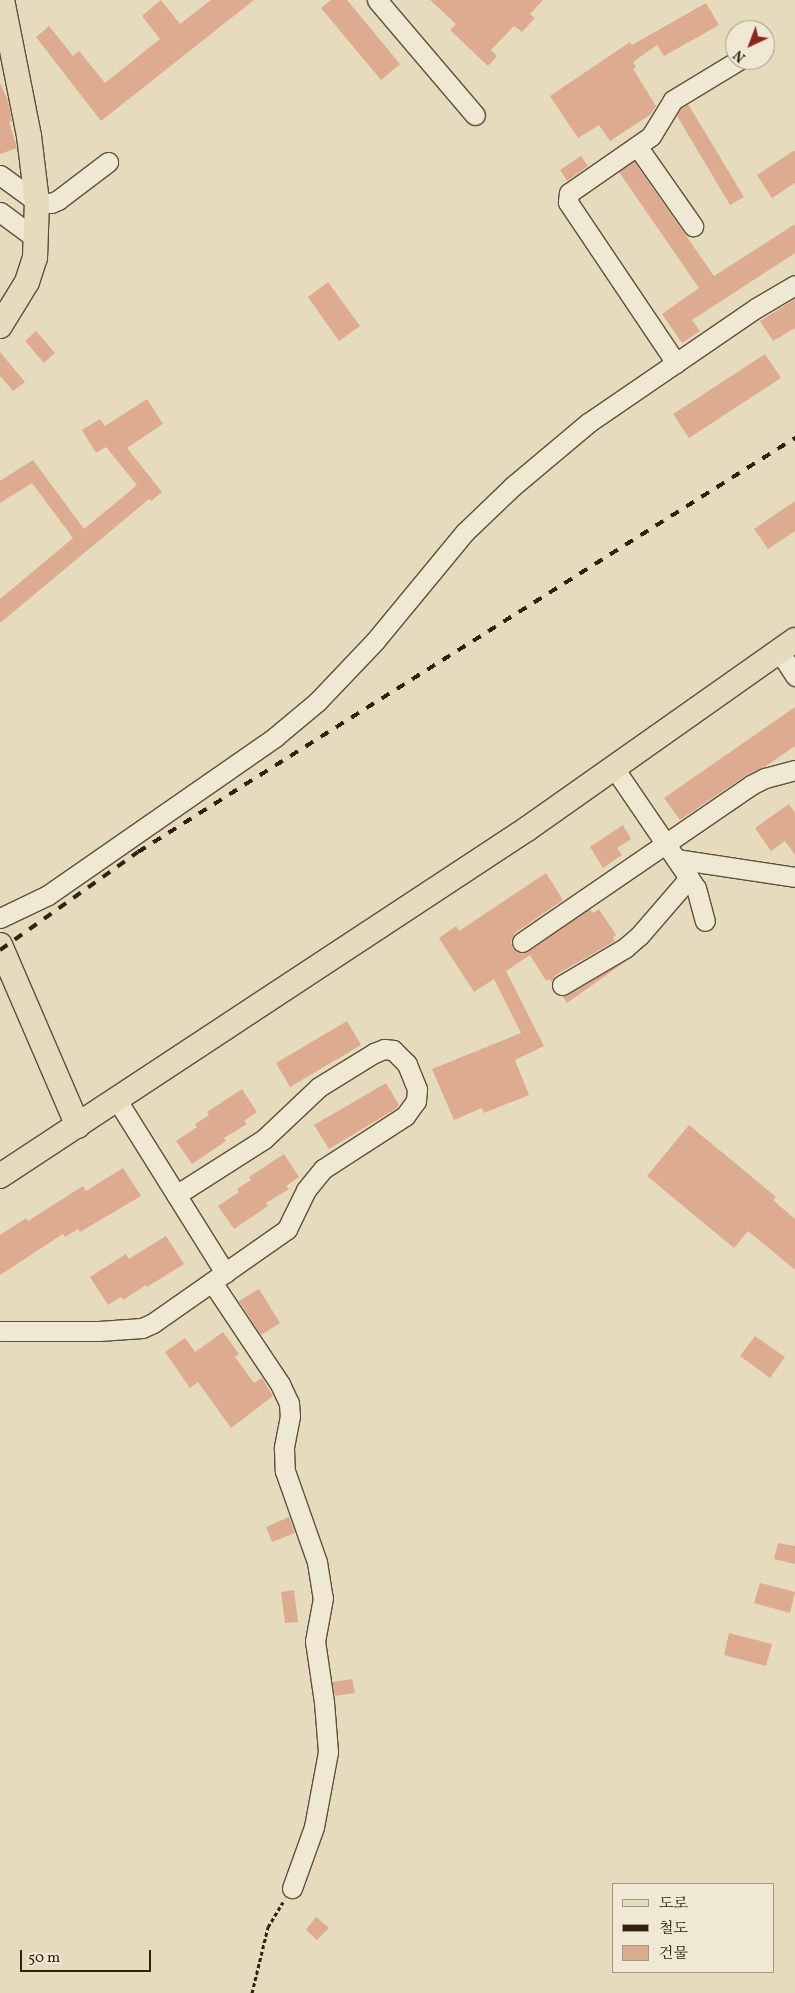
<!DOCTYPE html>
<html>
<head>
<meta charset="utf-8">
<style>
	body { margin:0 }
	#map { position:relative; width:795px; height:1993px; overflow:hidden; background:#e6dbbc; font-family:Vollkorn,"Noto Serif KR",serif }
	div>[style] { position:absolute }
	[style*='--x'] { left:calc(var(--x)*1px); top:calc(var(--y)*1px); width:calc(var(--w)*1px); rotate:calc(var(--a)*1deg) }
	.building>* { inset:0; background:#ddac90 }
	.path>* { height:3px; margin-top:-1.5px; transform-origin:0; background:repeating-linear-gradient(90deg,#32210f 0 4px,transparent 0 6.5px) }
	.roads { filter:drop-shadow(1px 0 #5f503a) drop-shadow(-1px 0 #5f503a) drop-shadow(0 1px #5f503a) drop-shadow(0 -1px #5f503a) }
	.minor>* { height:19px; margin:-9.5px; padding:0 9.5px; transform-origin:9.5px; border-radius:9.5px; background:#efe8d3 }
	.major>* { height:24px; margin:-12px; padding:0 12px; transform-origin:12px; border-radius:12px; background:#e6dbbc }
	.rail>* { height:4px; margin-top:-2px; transform-origin:0; background:repeating-linear-gradient(90deg,#32210f 0 9px,transparent 0 18px) }
	span { translate:-50% -50%; white-space:nowrap; text-align:center; line-height:1.15; -webkit-text-stroke:4px #efe8d3; paint-order:stroke }
	.legend { position:absolute; left:612px; top:1883px; width:162px; height:90px; box-sizing:border-box; background:#efe8d3; border:1px solid #a39885; margin:0; padding:6px 9px; list-style:none; font-size:15px; color:#32210f }
	.legend li { display:flex; align-items:center; gap:10px; height:25px }
	.legend b { width:25px; border:1px solid #a39885 }
	.north { position:absolute; left:725px; top:20px; width:50px; height:50px; box-sizing:border-box; background:#efe8d3; border:1px solid #a39885; border-radius:50%; rotate:223deg; font-size:14px; font-weight:700; line-height:20px; text-align:center; color:#32210f }
	.north::after { content:''; display:block; margin:auto; width:18px; height:22px; background:#8f2418; clip-path:polygon(50% 0,100% 100%,50% 72%,0 100%) }
	.scale { position:absolute; left:20px; top:1950px; width:131px; height:22px; box-sizing:border-box; border:2px solid #32210f; border-top:0; padding-left:6px; font-size:15px; line-height:18px; white-space:nowrap; color:#32210f; -webkit-text-stroke:4px #efe8d3; paint-order:stroke }
</style>
</head>
<body>
<div id="map">
	<div class="building">
		<i style="clip-path:polygon(161px 0,180px 24px,211px 0,254px 0,101px 121px,36px 37px,49px 26px,73px 56px,79px 51px,105px 83px,160px 39px,142px 16px)"></i>
		<i style="clip-path:polygon(331px 0,347px 0,400px 64px,381px 80px,321px 8px)"></i>
		<i style="clip-path:polygon(430px 0,543px 0,530px 14px,535px 18px,522px 32px,514px 26px,491px 50px,497px 56px,488px 66px,450px 30px,456px 24px)"></i>
		<i style="clip-path:polygon(706px 3px,719px 25px,664px 56px,657px 45px,633px 62px,636px 67px,633px 69px,656px 106px,650px 115px,610px 141px,599px 125px,578px 138px,550px 96px,630px 42px,632px 45px)"></i>
		<i style="clip-path:polygon(0 83px,8px 101px,12px 121px,9px 122px,17px 148px,0 154px)"></i>
		<i style="clip-path:polygon(688px 104px,744px 197px,730px 205px,677px 116px,681px 109px)"></i>
		<i style="clip-path:polygon(795px 150px,795px 183px,772px 198px,757px 175px)"></i>
		<i style="clip-path:polygon(581px 156px,588px 166px,567px 181px,560px 170px)"></i>
		<i style="clip-path:polygon(634px 161px,714px 276px,795px 224px,795px 253px,692px 320px,700px 331px,682px 343px,662px 314px,699px 288px,619px 172px)"></i>
		<i style="clip-path:polygon(328px 282px,360px 326px,339px 341px,308px 297px)"></i>
		<i style="clip-path:polygon(795px 299px,795px 328px,773px 341px,760px 321px)"></i>
		<i style="clip-path:polygon(36px 331px,55px 353px,44px 363px,25px 341px)"></i>
		<i style="clip-path:polygon(0 352px,25px 382px,13px 391px,0 376px)"></i>
		<i style="clip-path:polygon(765px 354px,781px 378px,689px 438px,673px 414px)"></i>
		<i style="clip-path:polygon(147px 399px,163px 424px,127px 448px,162px 492px,151px 501px,149px 499px,0 623px,0 599px,73px 538px,32px 483px,0 503px,0 481px,33px 460px,84px 529px,137px 485px,106px 447px,96px 453px,82px 430px,100px 419px,105px 426px)"></i>
		<i style="clip-path:polygon(795px 501px,795px 531px,768px 549px,754px 529px)"></i>
		<i style="clip-path:polygon(795px 707px,795px 746px,766px 766px,745px 776px,680px 820px,664px 798px)"></i>
		<i style="clip-path:polygon(789px 804px,795px 813px,795px 855px,785px 841px,771px 851px,755px 828px)"></i>
		<i style="clip-path:polygon(623px 825px,631px 839px,617px 848px,622px 855px,603px 868px,590px 847px)"></i>
		<i style="clip-path:polygon(546px 873px,563px 900px,515px 933px,511px 942px,513px 949px,518px 952px,528px 952px,590px 909px,593px 913px,599px 909px,616px 935px,613px 937px,615px 941px,556px 975px,551px 982px,549px 979px,546px 981px,530px 955px,506px 971px,544px 1046px,515px 1060px,529px 1095px,484px 1113px,482px 1108px,454px 1120px,432px 1069px,521px 1033px,494px 979px,474px 992px,439px 938px,456px 926px,459px 931px)"></i>
		<i style="clip-path:polygon(629px 959px,567px 1003px,562px 996px,568px 995px)"></i>
		<i style="clip-path:polygon(347px 1021px,361px 1045px,290px 1087px,276px 1063px)"></i>
		<i style="clip-path:polygon(386px 1083px,399px 1105px,397px 1108px,329px 1149px,314px 1125px)"></i>
		<i style="clip-path:polygon(242px 1089px,257px 1112px,244px 1121px,247px 1124px,224px 1138px,226px 1141px,192px 1164px,176px 1141px,197px 1127px,195px 1124px,209px 1115px,207px 1112px)"></i>
		<i style="clip-path:polygon(689px 1125px,776px 1197px,773px 1200px,795px 1219px,795px 1270px,748px 1231px,734px 1248px,647px 1176px)"></i>
		<i style="clip-path:polygon(284px 1154px,299px 1177px,286px 1186px,289px 1189px,266px 1203px,268px 1206px,234px 1229px,218px 1206px,239px 1192px,237px 1189px,251px 1180px,249px 1177px)"></i>
		<i style="clip-path:polygon(123px 1168px,141px 1196px,80px 1232px,78px 1229px,65px 1237px,63px 1234px,0 1275px,0 1235px,26px 1218px,28px 1221px,83px 1186px,86px 1191px)"></i>
		<i style="clip-path:polygon(166px 1236px,184px 1264px,147px 1287px,146px 1285px,123px 1300px,121px 1297px,108px 1305px,90px 1277px,126px 1254px,129px 1259px)"></i>
		<i style="clip-path:polygon(259px 1289px,280px 1323px,261px 1335px,239px 1301px)"></i>
		<i style="clip-path:polygon(223px 1332px,239px 1354px,235px 1357px,254px 1383px,262px 1378px,273px 1396px,231px 1428px,198px 1382px,190px 1388px,165px 1352px,185px 1338px,195px 1352px)"></i>
		<i style="clip-path:polygon(755px 1336px,785px 1357px,770px 1378px,740px 1356px)"></i>
		<i style="clip-path:polygon(289px 1517px,295px 1533px,272px 1542px,266px 1527px)"></i>
		<i style="clip-path:polygon(778px 1543px,795px 1546px,795px 1564px,774px 1559px)"></i>
		<i style="clip-path:polygon(760px 1583px,795px 1592px,790px 1613px,754px 1603px)"></i>
		<i style="clip-path:polygon(294px 1590px,298px 1622px,285px 1623px,281px 1592px)"></i>
		<i style="clip-path:polygon(729px 1633px,772px 1644px,766px 1666px,724px 1655px)"></i>
		<i style="clip-path:polygon(352px 1679px,355px 1693px,335px 1696px,332px 1682px)"></i>
		<i style="clip-path:polygon(316px 1917px,329px 1928px,317px 1940px,306px 1930px)"></i>
	</div>
	<div class="path">
		<i style="--x:252;--y:1993;--w:68;--a:-76.4"></i>
		<i style="--x:268;--y:1927;--w:29;--a:-59"></i>
	</div>
	<div class="roads">
		<div class="minor">
			<i style="--x:377;--y:0;--w:151;--a:49.6"></i>
			<i style="--x:637;--y:146;--w:98;--a:55"></i>
			<i style="--x:0;--y:175;--w:46;--a:36.1"></i>
			<i style="--x:37;--y:202;--w:14;--a:4"></i>
			<i style="--x:51;--y:203;--w:8;--a:-23"></i>
			<i style="--x:58;--y:200;--w:63;--a:-37.2"></i>
			<i style="--x:0;--y:212;--w:44;--a:36.6"></i>
			<i style="--x:676;--y:363;--w:194;--a:-123.9"></i>
			<i style="--x:568;--y:202;--w:9;--a:-84"></i>
			<i style="--x:569;--y:193;--w:100;--a:-34.8"></i>
			<i style="--x:651;--y:136;--w:42;--a:-58.6"></i>
			<i style="--x:673;--y:100;--w:77;--a:-31.2"></i>
			<i style="--x:779;--y:651;--w:30;--a:57"></i>
			<i style="--x:614;--y:768;--w:145;--a:55.7"></i>
			<i style="--x:696;--y:888;--w:34;--a:75"></i>
			<i style="--x:676;--y:859;--w:120;--a:8.6"></i>
			<i style="--x:0;--y:918;--w:53;--a:-25.6"></i>
			<i style="--x:48;--y:895;--w:277;--a:-34.8"></i>
			<i style="--x:275;--y:737;--w:55;--a:-39.8"></i>
			<i style="--x:317;--y:702;--w:84;--a:-46.4"></i>
			<i style="--x:375;--y:641;--w:141;--a:-50.5"></i>
			<i style="--x:465;--y:532;--w:66;--a:-43.8"></i>
			<i style="--x:513;--y:486;--w:98;--a:-40"></i>
			<i style="--x:588;--y:423;--w:204;--a:-34.4"></i>
			<i style="--x:756;--y:308;--w:45;--a:-30.5"></i>
			<i style="--x:522;--y:942;--w:278;--a:-34.4"></i>
			<i style="--x:751;--y:785;--w:16;--a:-27"></i>
			<i style="--x:765;--y:778;--w:31;--a:-15"></i>
			<i style="--x:562;--y:985;--w:73;--a:-30.4"></i>
			<i style="--x:625;--y:948;--w:18;--a:-41"></i>
			<i style="--x:639;--y:936;--w:77;--a:-49.2"></i>
			<i style="--x:117;--y:1100;--w:204;--a:58"></i>
			<i style="--x:212;--y:1282;--w:123;--a:56.3"></i>
			<i style="--x:280;--y:1384;--w:21;--a:65"></i>
			<i style="--x:289;--y:1403;--w:13;--a:86"></i>
			<i style="--x:290;--y:1416;--w:33;--a:101"></i>
			<i style="--x:284;--y:1448;--w:23;--a:88"></i>
			<i style="--x:285;--y:1471;--w:96;--a:70.6"></i>
			<i style="--x:317;--y:1562;--w:36;--a:81"></i>
			<i style="--x:323;--y:1598;--w:44;--a:100.5"></i>
			<i style="--x:315;--y:1641;--w:62;--a:81.6"></i>
			<i style="--x:324;--y:1702;--w:50;--a:85.4"></i>
			<i style="--x:328;--y:1752;--w:76;--a:100.6"></i>
			<i style="--x:314;--y:1827;--w:65;--a:109.8"></i>
			<i style="--x:0;--y:1331;--w:99;--a:0"></i>
			<i style="--x:99;--y:1331;--w:43;--a:-4"></i>
			<i style="--x:142;--y:1328;--w:12;--a:-24"></i>
			<i style="--x:153;--y:1323;--w:164;--a:-35"></i>
			<i style="--x:287;--y:1229;--w:43;--a:-64"></i>
			<i style="--x:306;--y:1190;--w:27;--a:-51"></i>
			<i style="--x:323;--y:1169;--w:98;--a:-32.9"></i>
			<i style="--x:405;--y:1116;--w:19;--a:-54"></i>
			<i style="--x:416;--y:1101;--w:12;--a:-85"></i>
			<i style="--x:417;--y:1089;--w:27;--a:-112"></i>
			<i style="--x:407;--y:1064;--w:20;--a:-135"></i>
			<i style="--x:393;--y:1050;--w:9;--a:-174"></i>
			<i style="--x:384;--y:1049;--w:11;--a:158"></i>
			<i style="--x:374;--y:1053;--w:65;--a:148.3"></i>
			<i style="--x:319;--y:1087;--w:76;--a:136.6"></i>
			<i style="--x:264;--y:1139;--w:104;--a:147.5"></i>
		</div>
		<div class="major">
			<i style="--x:0;--y:326;--w:52;--a:-58.5"></i>
			<i style="--x:27;--y:282;--w:25;--a:-72"></i>
			<i style="--x:35;--y:258;--w:56;--a:-88"></i>
			<i style="--x:37;--y:202;--w:66;--a:-96.9"></i>
			<i style="--x:29;--y:136;--w:139;--a:-101.2"></i>
			<i style="--x:0;--y:945;--w:197;--a:66.7"></i>
			<i style="--x:0;--y:1176;--w:631;--a:-33.36"></i>
			<i style="--x:527;--y:829;--w:328;--a:-35.2"></i>
		</div>
	</div>
	<div class="rail">
		<i style="--x:0;--y:950;--w:169;--a:-35.4"></i>
		<i style="--x:138;--y:852;--w:777;--a:-32.22"></i>
	</div>
	<ul class="legend">
	<li><b style="height:6px;background:#e6dbbc"></b>도로</li>
	<li><b style="height:6px;background:#32210f"></b>철도</li>
	<li><b style="height:14px;background:#ddac90"></b>건물</li>
	</ul>
	<div class="north">N</div>
	<div class="scale">50 m</div>
</div>
</body>
</html>
